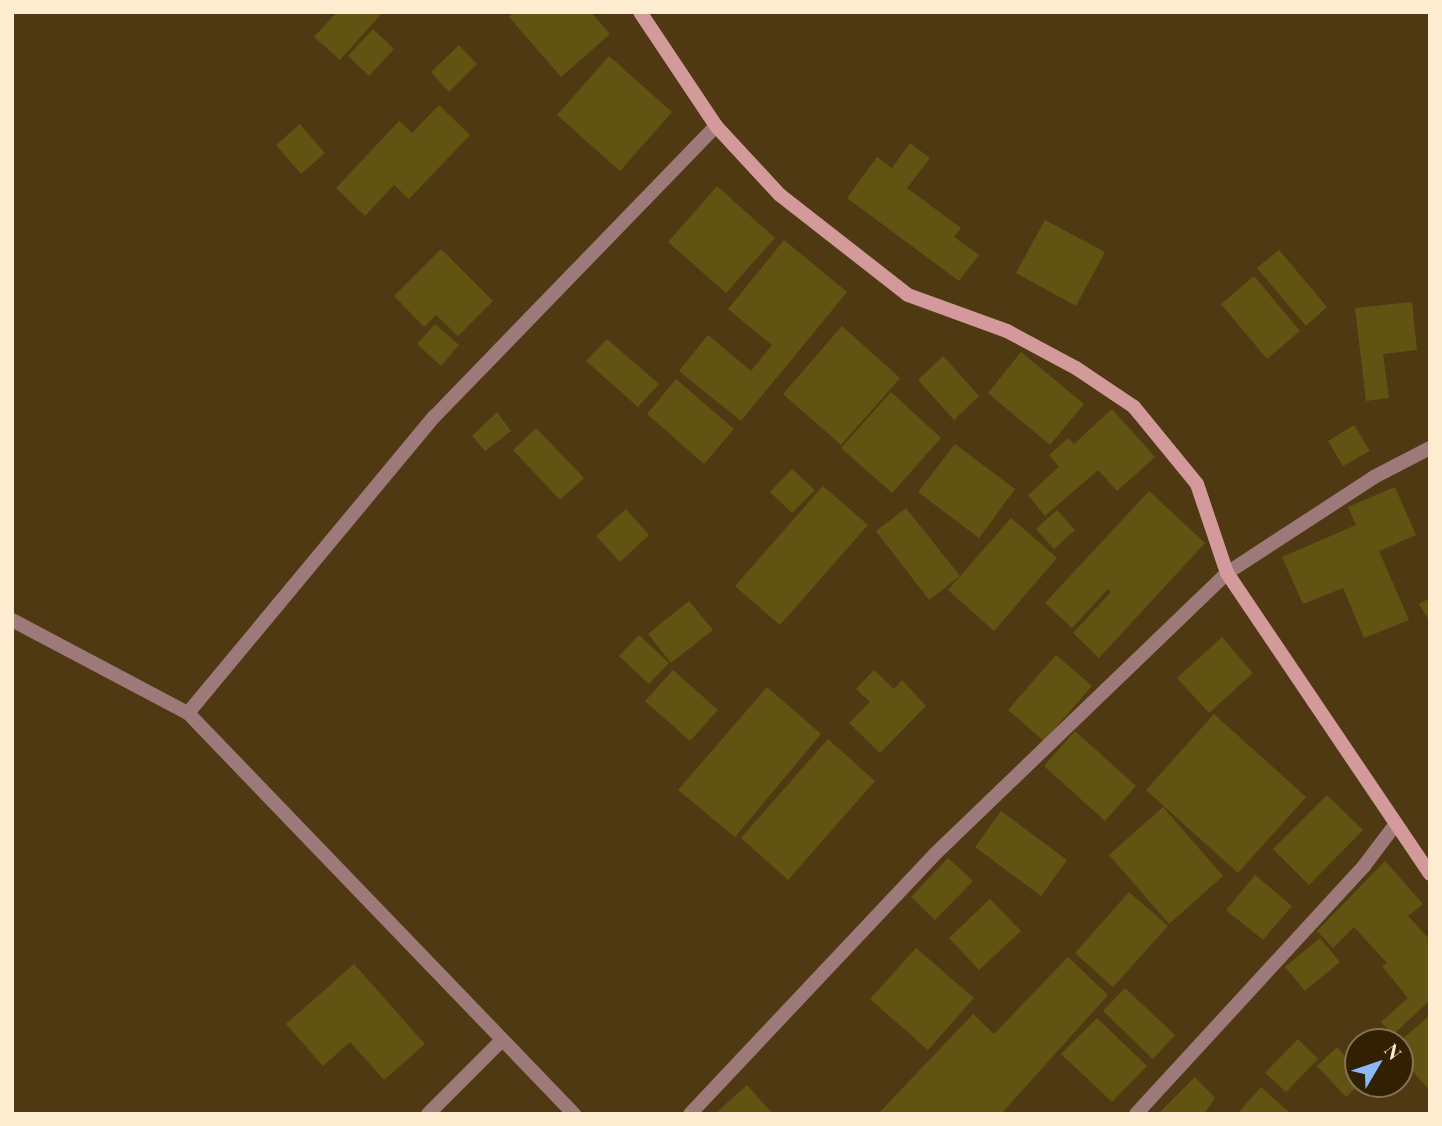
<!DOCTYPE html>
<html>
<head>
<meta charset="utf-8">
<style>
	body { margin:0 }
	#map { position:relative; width:1442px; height:1126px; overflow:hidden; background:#4f3912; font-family:"Playfair Display",serif }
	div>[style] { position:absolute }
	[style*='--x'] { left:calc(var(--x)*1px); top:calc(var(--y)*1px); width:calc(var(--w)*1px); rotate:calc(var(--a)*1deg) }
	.building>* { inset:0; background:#615413 }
	.street>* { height:14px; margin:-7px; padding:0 7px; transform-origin:7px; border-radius:7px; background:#9e797a }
	.secondary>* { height:14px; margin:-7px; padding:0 7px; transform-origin:7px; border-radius:7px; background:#d49a9b }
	span { translate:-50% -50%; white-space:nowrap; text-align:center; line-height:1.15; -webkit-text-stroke:6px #322002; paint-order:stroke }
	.frame { position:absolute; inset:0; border:14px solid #feecd0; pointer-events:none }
	.north { position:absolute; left:1344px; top:1028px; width:70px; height:70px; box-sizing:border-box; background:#322002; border:2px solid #847254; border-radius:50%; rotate:51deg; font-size:19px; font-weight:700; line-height:28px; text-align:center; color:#feecd0 }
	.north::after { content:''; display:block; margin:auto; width:24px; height:32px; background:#8bb9fc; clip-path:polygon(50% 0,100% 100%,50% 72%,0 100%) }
</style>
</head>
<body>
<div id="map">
	<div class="building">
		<i style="clip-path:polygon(337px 12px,383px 12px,340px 60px,314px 37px)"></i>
		<i style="clip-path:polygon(514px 12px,591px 12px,610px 34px,561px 77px,509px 17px)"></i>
		<i style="clip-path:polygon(373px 29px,394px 49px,369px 76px,348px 56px)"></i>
		<i style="clip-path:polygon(459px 45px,477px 64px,449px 92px,431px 72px)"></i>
		<i style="clip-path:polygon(609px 56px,672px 112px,620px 171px,557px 115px)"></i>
		<i style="clip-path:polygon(439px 105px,470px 135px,409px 199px,394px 185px,365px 216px,336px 188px,399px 121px,412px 133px)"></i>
		<i style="clip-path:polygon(300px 124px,325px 153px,301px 174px,276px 145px)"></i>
		<i style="clip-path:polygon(910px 143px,930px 158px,907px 188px,961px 228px,954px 237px,979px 255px,959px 281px,847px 198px,877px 157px,892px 168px)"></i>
		<i style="clip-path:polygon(717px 186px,775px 238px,726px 293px,668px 242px)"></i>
		<i style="clip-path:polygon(1045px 220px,1105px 252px,1076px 306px,1016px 273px)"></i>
		<i style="clip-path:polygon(784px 240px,847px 292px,741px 421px,679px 371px,708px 335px,751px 371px,772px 345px,728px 309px)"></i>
		<i style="clip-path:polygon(441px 249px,493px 301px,458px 336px,436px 315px,424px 327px,394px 296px)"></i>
		<i style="clip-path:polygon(1279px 250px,1327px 307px,1306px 326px,1257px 268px)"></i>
		<i style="clip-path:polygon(1254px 276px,1300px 331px,1267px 359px,1221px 304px)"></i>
		<i style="clip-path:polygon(1412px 302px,1417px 350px,1383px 354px,1389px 398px,1366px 401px,1355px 308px)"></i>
		<i style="clip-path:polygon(435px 324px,459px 345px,441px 366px,417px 344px)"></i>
		<i style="clip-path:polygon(842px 326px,900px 378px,841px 445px,783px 394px)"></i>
		<i style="clip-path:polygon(607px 339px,659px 384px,638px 407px,586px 361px)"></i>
		<i style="clip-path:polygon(1021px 352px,1084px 404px,1050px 445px,988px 393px)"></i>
		<i style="clip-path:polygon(943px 356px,979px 396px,954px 420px,918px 380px)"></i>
		<i style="clip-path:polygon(676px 379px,734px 429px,704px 464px,647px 414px)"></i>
		<i style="clip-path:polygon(891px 392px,941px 438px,892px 493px,841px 448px)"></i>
		<i style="clip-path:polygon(1112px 409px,1155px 457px,1117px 491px,1098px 470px,1045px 516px,1028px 495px,1059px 467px,1049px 455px,1068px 438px,1074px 444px)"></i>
		<i style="clip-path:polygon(497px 412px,511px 431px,485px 451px,472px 436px)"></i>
		<i style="clip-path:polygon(1354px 425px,1370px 451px,1343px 466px,1328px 441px)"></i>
		<i style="clip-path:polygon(536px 428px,584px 478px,560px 500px,513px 450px)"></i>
		<i style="clip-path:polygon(955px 444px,1015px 489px,979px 538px,918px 492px)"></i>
		<i style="clip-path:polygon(792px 469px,815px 490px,792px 513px,770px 492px)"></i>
		<i style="clip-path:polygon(823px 486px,868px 525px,780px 625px,735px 586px)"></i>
		<i style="clip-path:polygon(1395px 487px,1416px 535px,1379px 551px,1409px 620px,1364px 638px,1343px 588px,1303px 604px,1282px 557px,1356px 525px,1348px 507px)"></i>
		<i style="clip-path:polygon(1149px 491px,1205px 543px,1099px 658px,1073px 633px,1111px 592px,1108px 589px,1072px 628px,1045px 603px)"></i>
		<i style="clip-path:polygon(906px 508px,960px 576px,929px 600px,876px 531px)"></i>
		<i style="clip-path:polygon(626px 509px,649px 535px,620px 562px,596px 536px)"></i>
		<i style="clip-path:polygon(1057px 510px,1075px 530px,1054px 549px,1036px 529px)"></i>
		<i style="clip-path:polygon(1011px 518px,1057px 558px,994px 631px,948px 590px)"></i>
		<i style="clip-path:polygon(1430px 598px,1430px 622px,1419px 604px)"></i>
		<i style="clip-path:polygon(689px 601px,713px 630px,671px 663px,648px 634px)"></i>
		<i style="clip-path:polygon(639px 635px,669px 663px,649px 684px,619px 656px)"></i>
		<i style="clip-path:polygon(1222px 637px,1253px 673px,1209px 713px,1177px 678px)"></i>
		<i style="clip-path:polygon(1056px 655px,1092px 686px,1044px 741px,1008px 710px)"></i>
		<i style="clip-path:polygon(673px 670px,718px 710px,690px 741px,645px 701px)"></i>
		<i style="clip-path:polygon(874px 670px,894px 689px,902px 680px,926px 706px,880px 753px,849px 723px,870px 702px,856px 689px)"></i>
		<i style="clip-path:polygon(767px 687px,821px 734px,735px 837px,678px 790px)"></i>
		<i style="clip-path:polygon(1214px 714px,1306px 797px,1238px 873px,1146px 790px)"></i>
		<i style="clip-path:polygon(1075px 731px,1136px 786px,1105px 821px,1044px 766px)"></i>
		<i style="clip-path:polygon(828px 739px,875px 781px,788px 880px,741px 838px)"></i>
		<i style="clip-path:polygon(1327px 795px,1363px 830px,1309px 885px,1273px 849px)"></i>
		<i style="clip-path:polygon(1163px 807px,1223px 876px,1169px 924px,1109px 855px)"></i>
		<i style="clip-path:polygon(1001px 811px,1067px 860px,1041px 896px,975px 847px)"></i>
		<i style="clip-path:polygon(948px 858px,973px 881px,935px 920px,911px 897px)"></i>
		<i style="clip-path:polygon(1385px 861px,1423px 904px,1408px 916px,1430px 940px,1430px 1000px,1393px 1035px,1381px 1022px,1408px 998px,1382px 966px,1387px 963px,1354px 927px,1333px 948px,1317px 931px)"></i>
		<i style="clip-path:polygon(1255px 875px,1292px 906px,1263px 940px,1226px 910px)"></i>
		<i style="clip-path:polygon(1129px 892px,1168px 926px,1113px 987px,1075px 953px)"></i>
		<i style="clip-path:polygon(990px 899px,1021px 931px,979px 970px,949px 938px)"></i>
		<i style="clip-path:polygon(1320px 938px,1340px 962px,1305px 991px,1285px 967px)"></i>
		<i style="clip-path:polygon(916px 948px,974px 998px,928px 1050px,870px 999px)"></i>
		<i style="clip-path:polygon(1068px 957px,1108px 995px,1001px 1114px,878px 1114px,973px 1014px,994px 1034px)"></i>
		<i style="clip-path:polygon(354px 964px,425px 1044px,384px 1080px,350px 1042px,323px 1066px,286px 1024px)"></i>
		<i style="clip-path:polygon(1125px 988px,1175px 1035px,1153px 1059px,1103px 1011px)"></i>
		<i style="clip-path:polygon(1430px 1015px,1430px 1091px,1400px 1057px,1400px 1041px)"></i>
		<i style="clip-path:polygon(1097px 1018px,1147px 1066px,1112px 1102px,1061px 1054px)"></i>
		<i style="clip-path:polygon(1298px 1039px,1318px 1059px,1286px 1092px,1265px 1073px)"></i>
		<i style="clip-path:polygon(1337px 1047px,1358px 1070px,1360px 1084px,1346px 1097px,1317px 1066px)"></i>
		<i style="clip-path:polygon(1195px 1077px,1215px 1098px,1204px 1114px,1158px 1114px)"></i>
		<i style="clip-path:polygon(747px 1085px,773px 1114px,715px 1114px)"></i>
		<i style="clip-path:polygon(1261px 1087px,1291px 1114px,1237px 1114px)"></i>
	</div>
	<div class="street">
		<i style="--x:12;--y:620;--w:199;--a:27.9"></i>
		<i style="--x:188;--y:713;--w:557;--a:46.09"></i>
		<i style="--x:188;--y:713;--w:385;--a:-50.3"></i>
		<i style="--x:434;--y:417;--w:405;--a:-45.9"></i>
		<i style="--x:428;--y:1114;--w:105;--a:-45"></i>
		<i style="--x:690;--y:1114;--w:357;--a:-46.7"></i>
		<i style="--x:935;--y:854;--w:405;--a:-43.9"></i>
		<i style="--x:1227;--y:573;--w:176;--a:-33.1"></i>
		<i style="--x:1374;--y:477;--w:63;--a:-27.4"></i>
		<i style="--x:1136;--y:1114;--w:337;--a:-47.4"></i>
		<i style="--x:1364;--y:866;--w:51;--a:-52.9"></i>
	</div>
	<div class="secondary">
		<i style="--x:640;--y:12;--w:137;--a:56.3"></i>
		<i style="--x:716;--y:126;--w:94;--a:47.2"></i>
		<i style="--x:780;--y:195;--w:162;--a:38"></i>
		<i style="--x:908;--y:295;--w:105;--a:20"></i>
		<i style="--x:1007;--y:331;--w:78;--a:28.2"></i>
		<i style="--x:1076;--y:368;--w:70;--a:33.9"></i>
		<i style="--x:1134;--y:407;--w:99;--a:50.7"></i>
		<i style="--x:1197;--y:484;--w:94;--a:71.4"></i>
		<i style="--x:1227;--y:573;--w:363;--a:56"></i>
	</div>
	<div class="frame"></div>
	<div class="north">N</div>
</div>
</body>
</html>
